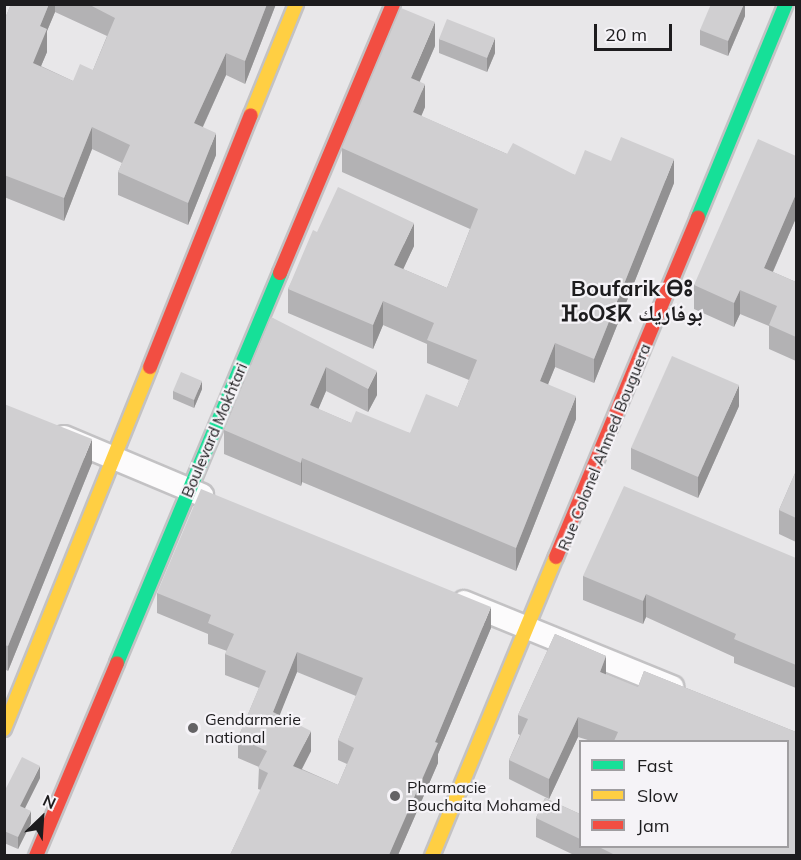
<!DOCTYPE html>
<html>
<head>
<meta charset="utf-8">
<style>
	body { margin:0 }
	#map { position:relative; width:801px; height:860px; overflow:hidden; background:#e8e7e9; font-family:Mulish,"Noto Naskh Arabic","Noto Sans Tifinagh",sans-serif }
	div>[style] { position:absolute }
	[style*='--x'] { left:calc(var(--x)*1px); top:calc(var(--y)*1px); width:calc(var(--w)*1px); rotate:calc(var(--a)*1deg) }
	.roads { filter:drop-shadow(2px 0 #c3c2c4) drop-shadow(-2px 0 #c3c2c4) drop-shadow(0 2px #c3c2c4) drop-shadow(0 -2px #c3c2c4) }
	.street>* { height:22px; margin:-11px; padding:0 11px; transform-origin:11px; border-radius:11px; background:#fcfbfc }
	.fast>* { height:14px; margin:-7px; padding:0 7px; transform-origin:7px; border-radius:7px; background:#16e098 }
	.slow>* { height:14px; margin:-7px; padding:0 7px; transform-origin:7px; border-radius:7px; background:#ffcf43 }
	.jam>* { height:14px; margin:-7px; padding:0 7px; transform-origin:7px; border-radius:7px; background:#f24e42 }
	.wall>* { inset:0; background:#b3b2b4 }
	.shaded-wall>* { inset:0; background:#929192 }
	.building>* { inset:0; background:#d0cfd1 }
	.dots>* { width:16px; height:16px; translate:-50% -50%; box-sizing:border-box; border:3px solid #f5f3f7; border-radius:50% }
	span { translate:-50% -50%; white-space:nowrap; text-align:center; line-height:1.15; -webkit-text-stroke:4.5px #f5f3f7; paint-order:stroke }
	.street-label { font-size:16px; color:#1d1c1e }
	.poi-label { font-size:16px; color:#1d1c1e }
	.left { translate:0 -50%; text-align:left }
	.district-label { font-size:22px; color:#1d1c1e; font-weight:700 }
	.frame { position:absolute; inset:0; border:6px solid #1d1c1e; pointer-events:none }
	.legend { position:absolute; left:579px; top:740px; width:210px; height:108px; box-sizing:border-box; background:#f5f3f7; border:2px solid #9f9da0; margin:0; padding:8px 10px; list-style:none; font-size:18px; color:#1d1c1e }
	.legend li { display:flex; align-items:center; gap:12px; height:30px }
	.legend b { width:30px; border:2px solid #9f9da0 }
	.north { position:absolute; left:12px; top:788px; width:60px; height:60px; -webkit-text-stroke:4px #f5f3f7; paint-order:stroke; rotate:25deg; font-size:16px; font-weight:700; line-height:24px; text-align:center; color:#1d1c1e }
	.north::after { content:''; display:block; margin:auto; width:21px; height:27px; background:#1d1c1e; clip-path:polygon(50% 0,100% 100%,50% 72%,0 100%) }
	.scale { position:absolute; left:594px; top:24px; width:78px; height:27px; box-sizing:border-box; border:3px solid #1d1c1e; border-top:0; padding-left:8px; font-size:18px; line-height:21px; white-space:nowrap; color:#1d1c1e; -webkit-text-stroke:4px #f5f3f7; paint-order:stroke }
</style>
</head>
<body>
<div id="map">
	<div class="roads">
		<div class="street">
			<i style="--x:64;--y:437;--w:150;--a:22.8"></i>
			<i style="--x:464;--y:602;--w:225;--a:22.2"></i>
		</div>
		<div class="fast">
			<i style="--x:698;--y:217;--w:230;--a:-67.6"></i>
			<i style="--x:117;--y:663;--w:423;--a:-67.3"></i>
		</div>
		<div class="slow">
			<i style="--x:251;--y:115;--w:120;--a:-67.9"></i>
			<i style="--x:4;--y:729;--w:390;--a:-68"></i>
			<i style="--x:432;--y:856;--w:324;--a:-67.5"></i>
		</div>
		<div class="jam">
			<i style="--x:280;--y:273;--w:292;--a:-67.2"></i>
			<i style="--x:150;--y:367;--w:271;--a:-68.2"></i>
			<i style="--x:556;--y:557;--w:368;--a:-67.3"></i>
			<i style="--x:36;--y:856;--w:209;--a:-67.2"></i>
		</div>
	</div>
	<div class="wall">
		<i style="clip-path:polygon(evenodd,11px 4px,276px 4px,245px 84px,226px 75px,203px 127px,216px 155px,188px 225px,118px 195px,118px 172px,122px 163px,92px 149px,64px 221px,4px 197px,4px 21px,11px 4px,55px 12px,107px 36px,93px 70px,73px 81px,41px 66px,47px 52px,47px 31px,55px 12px)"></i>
		<i style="clip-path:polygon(745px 4px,745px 16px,728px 56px,700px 45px,700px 30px)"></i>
		<i style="clip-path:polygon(439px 39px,495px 53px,487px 72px,439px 53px)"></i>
		<i style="clip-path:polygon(435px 46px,420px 81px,425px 107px,421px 116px,507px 154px,575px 175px,611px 161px,674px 183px,594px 383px,555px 367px,548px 384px,576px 419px,516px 571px,302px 482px,301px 486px,224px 454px,224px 430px,271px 317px,377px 395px,368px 412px,326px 391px,318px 409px,351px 423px,410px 433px,458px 407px,469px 380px,427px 363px,427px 344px,383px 325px,373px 349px,288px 313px,288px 289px,317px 232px,414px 246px,403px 269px,447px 288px,470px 229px,342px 172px,342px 148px)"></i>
		<i style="clip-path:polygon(796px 156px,796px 218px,773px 272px,796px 282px,796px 361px,769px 349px,769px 326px,740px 314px,734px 327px,694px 309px,694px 285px)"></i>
		<i style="clip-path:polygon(202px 389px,194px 408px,173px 399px,173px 391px)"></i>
		<i style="clip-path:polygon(4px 404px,92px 463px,8px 671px,4px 669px)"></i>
		<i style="clip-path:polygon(739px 406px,698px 498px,631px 469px,631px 448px)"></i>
		<i style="clip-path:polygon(796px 471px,796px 542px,779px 534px,779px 510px)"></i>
		<i style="clip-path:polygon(796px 558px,796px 688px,734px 663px,734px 657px,646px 617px,643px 624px,583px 600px,583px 576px)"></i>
		<i style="clip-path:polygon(evenodd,157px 593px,491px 628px,438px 754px,438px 763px,398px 855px,230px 855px,261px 790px,258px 789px,259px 767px,238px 758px,238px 738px,259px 688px,225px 675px,225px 654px,227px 651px,208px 644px,208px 634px,157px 613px,157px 593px,297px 672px,356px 696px,338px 740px,338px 760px,347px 764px,338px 785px,302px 769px,311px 751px,279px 715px,297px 672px)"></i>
		<i style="clip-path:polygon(555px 634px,606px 656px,606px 675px,638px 687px,644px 671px,796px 732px,796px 855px,574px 855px,536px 837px,536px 818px,545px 798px,580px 814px,580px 846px,788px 846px,788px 741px,591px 741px,578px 737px,549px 799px,509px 779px,509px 760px,520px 735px,518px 734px,518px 715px)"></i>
		<i style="clip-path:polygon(40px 778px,25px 808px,31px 823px,18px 849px,4px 843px,4px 792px)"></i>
	</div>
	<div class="shaded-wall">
		<i style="clip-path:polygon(49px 4px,55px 4px,55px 12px,47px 31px,47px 52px,33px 85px,33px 63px,40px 26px)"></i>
		<i style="clip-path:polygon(267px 4px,276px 4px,245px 84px,245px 61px)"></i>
		<i style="clip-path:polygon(744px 4px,745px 4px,745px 16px,728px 56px,728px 41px)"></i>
		<i style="clip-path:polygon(435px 22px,435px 46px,411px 101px,411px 78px)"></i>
		<i style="clip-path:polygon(495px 38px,495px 53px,487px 72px,487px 58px)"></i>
		<i style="clip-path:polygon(226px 53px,226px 75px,194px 146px,194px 123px)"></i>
		<i style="clip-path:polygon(425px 84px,425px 107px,413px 136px,413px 112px)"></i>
		<i style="clip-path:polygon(92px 127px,92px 149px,64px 221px,64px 198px)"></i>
		<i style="clip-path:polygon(216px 133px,216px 155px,188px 225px,188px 203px)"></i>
		<i style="clip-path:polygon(674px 159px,674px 183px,594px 383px,594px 359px)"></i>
		<i style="clip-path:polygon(796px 194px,796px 218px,764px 292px,764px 268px)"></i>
		<i style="clip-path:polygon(414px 223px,414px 246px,394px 289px,394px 265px)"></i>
		<i style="clip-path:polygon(740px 290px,740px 314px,734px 327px,734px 303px)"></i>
		<i style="clip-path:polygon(383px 301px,383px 325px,373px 349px,373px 325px)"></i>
		<i style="clip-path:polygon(555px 343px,555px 367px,540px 404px,540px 381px)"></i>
		<i style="clip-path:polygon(326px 367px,326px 391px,310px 429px,310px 405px)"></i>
		<i style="clip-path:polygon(377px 371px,377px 395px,368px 412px,368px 389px)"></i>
		<i style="clip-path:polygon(202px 381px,202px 389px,194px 408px,194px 400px)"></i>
		<i style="clip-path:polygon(739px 385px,739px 406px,698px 498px,698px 477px)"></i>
		<i style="clip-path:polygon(576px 396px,576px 419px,516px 571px,516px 548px)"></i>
		<i style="clip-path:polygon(92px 439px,92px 463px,8px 671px,8px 646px)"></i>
		<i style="clip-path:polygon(302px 458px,302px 482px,301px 486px,301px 463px)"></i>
		<i style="clip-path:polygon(646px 594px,646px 617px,643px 624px,643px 601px)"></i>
		<i style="clip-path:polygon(491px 607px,491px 628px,438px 754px,438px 763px,398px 855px,389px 855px,435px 742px)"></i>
		<i style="clip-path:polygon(297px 652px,297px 672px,273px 732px,273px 712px)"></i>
		<i style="clip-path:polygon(606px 656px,606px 675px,600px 672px)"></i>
		<i style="clip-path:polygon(578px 717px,578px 737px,549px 799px,549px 779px)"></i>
		<i style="clip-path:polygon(311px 731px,311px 751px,293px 786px,293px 766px)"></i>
		<i style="clip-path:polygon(40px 766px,40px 778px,20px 818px,20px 806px)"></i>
		<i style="clip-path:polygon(31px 811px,31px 823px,18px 849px,18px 837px)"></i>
	</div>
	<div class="building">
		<i style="clip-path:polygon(11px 4px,49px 4px,40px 26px,47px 29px,33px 63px,73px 81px,80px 64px,93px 70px,115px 18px,88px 4px,267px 4px,245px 61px,226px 53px,194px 123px,216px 133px,188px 203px,118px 172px,130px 145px,92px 127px,64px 198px,4px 175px,4px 21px)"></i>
		<i style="clip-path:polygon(711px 4px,744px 4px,728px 41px,700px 30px)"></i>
		<i style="clip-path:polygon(401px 8px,435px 22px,411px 78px,425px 84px,413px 112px,507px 154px,513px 143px,575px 175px,585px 150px,611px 161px,621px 137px,674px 159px,594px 359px,555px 343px,540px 381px,576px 396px,516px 548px,302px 458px,301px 463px,224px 430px,271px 317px,377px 371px,368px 389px,326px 367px,310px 405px,351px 423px,356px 411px,410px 433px,426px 394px,458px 407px,477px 360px,427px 340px,434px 323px,383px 301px,373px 325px,288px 289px,313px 230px,317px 232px,338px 187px,414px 223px,394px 265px,447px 288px,478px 209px,342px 148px)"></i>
		<i style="clip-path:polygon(447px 19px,495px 38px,487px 58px,439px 39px)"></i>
		<i style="clip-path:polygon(758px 139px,796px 156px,796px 194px,764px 268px,796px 282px,796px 337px,769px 325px,777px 306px,740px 290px,734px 303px,694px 285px)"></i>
		<i style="clip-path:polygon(672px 356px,739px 385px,698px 477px,631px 448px)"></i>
		<i style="clip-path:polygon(181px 372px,202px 381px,194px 400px,173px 391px)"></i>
		<i style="clip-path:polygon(4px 404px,92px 439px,8px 646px,4px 645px)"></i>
		<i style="clip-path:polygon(796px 471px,796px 518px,779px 510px)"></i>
		<i style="clip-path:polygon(624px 486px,796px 558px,796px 665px,734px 639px,736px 634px,646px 594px,643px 601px,583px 576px)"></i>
		<i style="clip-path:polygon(evenodd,201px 489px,491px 607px,435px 742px,438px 743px,389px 855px,230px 855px,268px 773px,258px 768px,267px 751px,238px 738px,266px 671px,225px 654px,234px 634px,208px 623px,211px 615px,157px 593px,201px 489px,297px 652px,363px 678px,338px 740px,354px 748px,338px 785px,293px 766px,311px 731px,273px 712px,297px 652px)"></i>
		<i style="clip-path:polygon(555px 634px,606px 656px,600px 672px,638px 687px,644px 671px,796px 732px,796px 855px,615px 855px,597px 846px,788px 846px,788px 741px,614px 741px,618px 732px,578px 717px,549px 779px,509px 760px,528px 719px,518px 715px)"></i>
		<i style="clip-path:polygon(22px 757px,40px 766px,20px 806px,31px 811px,18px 837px,4px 831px,4px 792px)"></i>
		<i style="clip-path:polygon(545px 798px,580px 814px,580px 839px,536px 818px)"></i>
	</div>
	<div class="dots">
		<i style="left:193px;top:728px;background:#646365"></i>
		<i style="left:395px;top:796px;background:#646365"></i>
	</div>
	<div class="street-label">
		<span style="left:214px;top:430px;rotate:-67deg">Boulevard Mokhtari</span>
		<span style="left:604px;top:447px;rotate:-68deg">Rue Colonel Ahmed Bouguera</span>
	</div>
	<div class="poi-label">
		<span class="left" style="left:205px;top:728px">Gendarmerie<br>national</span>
		<span class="left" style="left:407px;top:796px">Pharmacie<br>Bouchaita Mohamed</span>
	</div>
	<div class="district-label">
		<span style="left:632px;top:301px">Boufarik ⴱⵓ<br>ⴼⴰⵔⵉⴽ بوفاريك</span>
	</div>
	<div class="frame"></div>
	<ul class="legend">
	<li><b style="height:8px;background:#16e098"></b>Fast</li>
	<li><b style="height:8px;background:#ffcf43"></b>Slow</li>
	<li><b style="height:8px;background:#f24e42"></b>Jam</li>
	</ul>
	<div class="north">N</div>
	<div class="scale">20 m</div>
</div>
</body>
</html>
